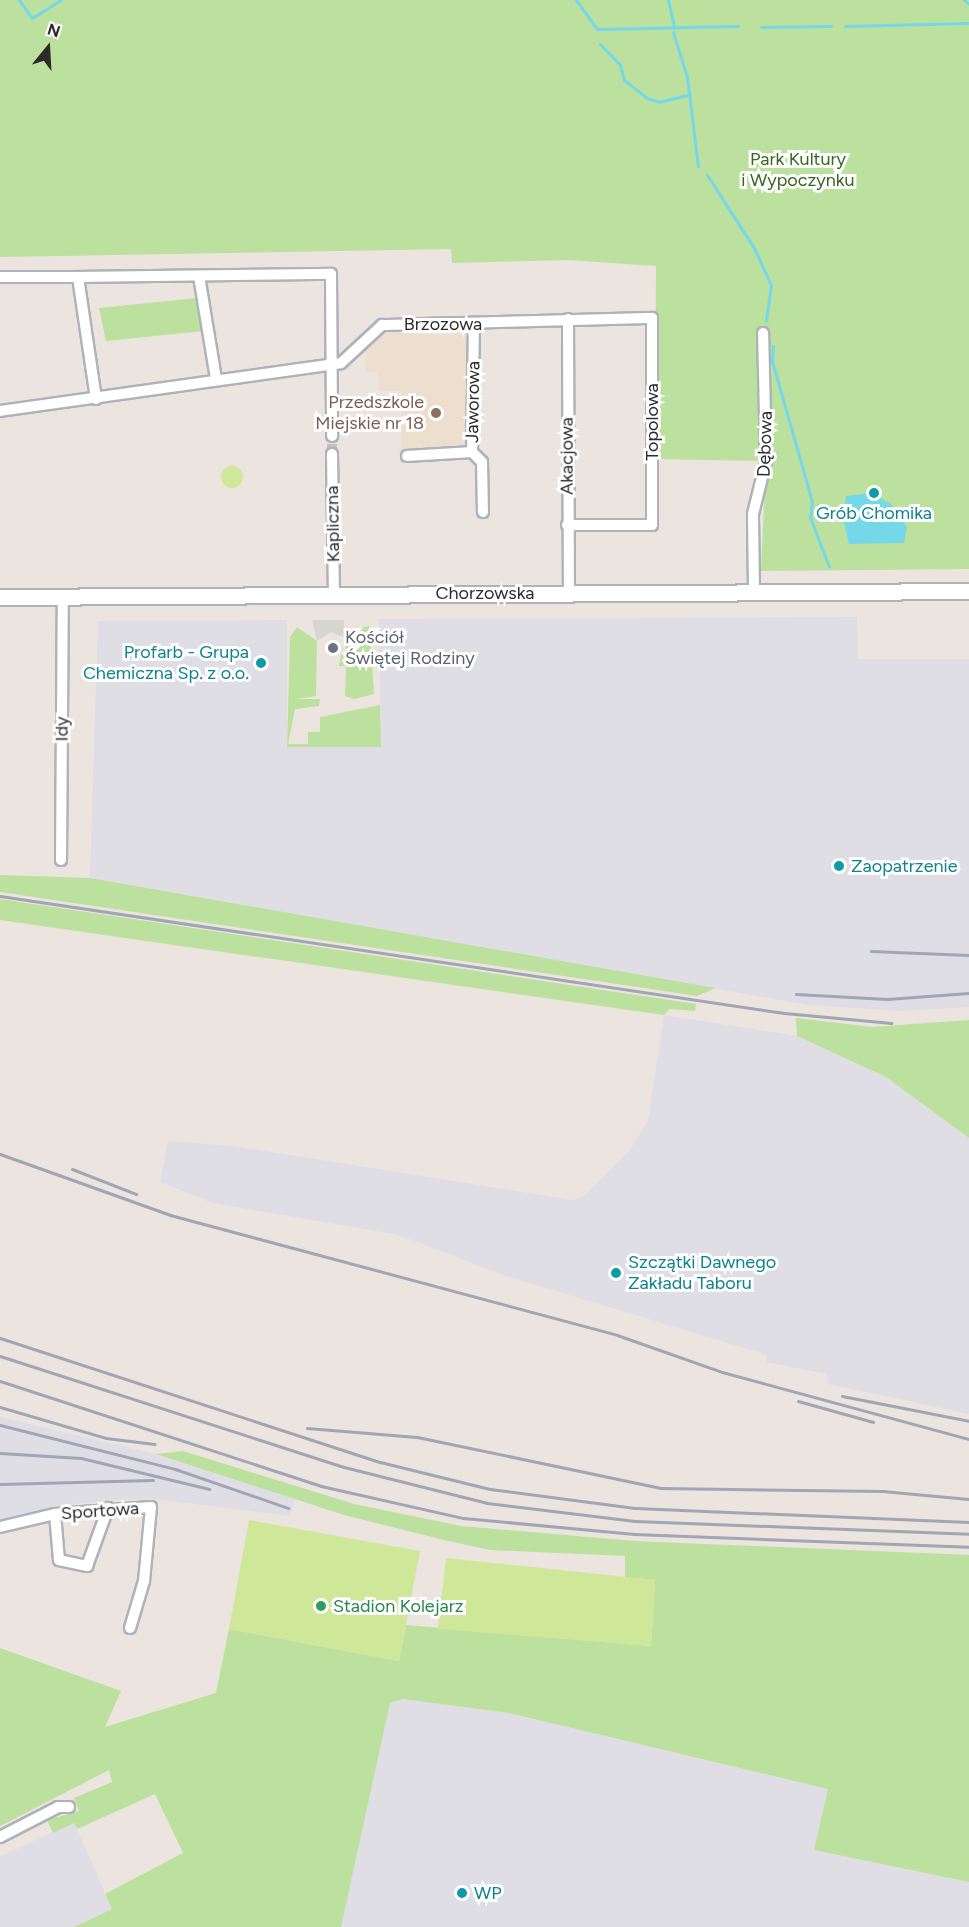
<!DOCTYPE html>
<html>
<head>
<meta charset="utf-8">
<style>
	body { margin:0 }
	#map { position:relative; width:969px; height:1927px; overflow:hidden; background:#ece4de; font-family:Figtree,sans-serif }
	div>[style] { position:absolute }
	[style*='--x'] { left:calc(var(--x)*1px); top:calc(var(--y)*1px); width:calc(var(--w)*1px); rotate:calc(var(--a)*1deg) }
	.industrial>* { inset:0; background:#dfdee5 }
	.education>* { inset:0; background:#eddfce }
	.green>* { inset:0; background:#bce09d }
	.pitch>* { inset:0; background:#cfe799 }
	.round { border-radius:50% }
	.plaza>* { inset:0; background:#d8d4d0 }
	.water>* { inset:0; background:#75d8e9 }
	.stream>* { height:3px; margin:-1.5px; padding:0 1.5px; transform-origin:1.5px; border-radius:1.5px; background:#75d8e9 }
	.minor-tunnel>* { height:10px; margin-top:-5px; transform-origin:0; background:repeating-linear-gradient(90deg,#c5bfba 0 10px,transparent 0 15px) }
	.roads { filter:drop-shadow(2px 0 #aeb2bb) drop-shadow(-2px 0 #aeb2bb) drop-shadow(0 2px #aeb2bb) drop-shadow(0 -2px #aeb2bb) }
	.minor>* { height:10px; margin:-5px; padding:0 5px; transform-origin:5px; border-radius:5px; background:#fff }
	.secondary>* { height:15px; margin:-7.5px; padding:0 7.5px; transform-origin:7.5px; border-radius:7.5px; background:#fff }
	.rail>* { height:3px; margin:-1.5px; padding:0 1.5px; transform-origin:1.5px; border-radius:1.5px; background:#a0a6b4 }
	.dots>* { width:16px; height:16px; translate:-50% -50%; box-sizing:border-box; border:3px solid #fff; border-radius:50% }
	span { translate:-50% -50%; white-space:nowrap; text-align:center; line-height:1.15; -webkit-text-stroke:6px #fff; paint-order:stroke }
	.park-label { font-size:18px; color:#35651e }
	.street-label { font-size:18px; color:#2b2b2b }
	.education-label { font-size:18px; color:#785e54 }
	.right { translate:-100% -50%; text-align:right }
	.culture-label { font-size:18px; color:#0d838f }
	.left { translate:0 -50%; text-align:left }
	.worship-label { font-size:18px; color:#5b616d }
	.leisure-label { font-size:18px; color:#27864d }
	.north { position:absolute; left:18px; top:18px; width:60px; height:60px; -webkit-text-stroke:4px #fff; paint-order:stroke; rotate:18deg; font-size:16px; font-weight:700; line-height:24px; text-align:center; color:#2b2b2b }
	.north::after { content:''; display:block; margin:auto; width:21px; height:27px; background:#2b2b2b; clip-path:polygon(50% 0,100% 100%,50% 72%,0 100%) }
</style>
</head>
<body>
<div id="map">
	<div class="industrial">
		<i style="clip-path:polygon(857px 617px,858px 659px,969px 659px,969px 1007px,901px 1011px,808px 1005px,90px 878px,98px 621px,287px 620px,287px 747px,381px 747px,379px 619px)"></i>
		<i style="clip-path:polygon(664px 1015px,797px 1036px,886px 1077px,969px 1138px,969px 1414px,828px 1384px,827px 1374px,766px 1362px,767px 1355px,506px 1276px,399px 1235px,213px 1203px,160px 1182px,168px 1141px,233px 1146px,573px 1200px,584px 1196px,629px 1151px,648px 1121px)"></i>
		<i style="clip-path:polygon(0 1417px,156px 1454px,295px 1499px,290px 1516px,155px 1499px,109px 1500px,56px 1506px,0 1522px)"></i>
		<i style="clip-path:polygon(403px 1699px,509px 1713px,828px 1789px,814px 1850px,969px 1882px,969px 1927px,341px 1927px,390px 1703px)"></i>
		<i style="clip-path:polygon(74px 1822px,112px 1909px,74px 1927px,0 1927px,0 1857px)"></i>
	</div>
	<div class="education">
		<i style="clip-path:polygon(456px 330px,467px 330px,470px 340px,467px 450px,402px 453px,401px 391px,379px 391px,378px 372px,365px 372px,366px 347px,380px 331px,452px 336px)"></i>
	</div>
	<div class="green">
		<i style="clip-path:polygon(0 0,969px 0,969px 569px,761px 571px,766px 461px,655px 459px,656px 266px,568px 260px,452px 263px,451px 249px,0 257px)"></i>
		<i style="clip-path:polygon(198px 298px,203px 331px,106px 341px,99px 308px)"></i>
		<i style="clip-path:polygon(369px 626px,374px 694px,354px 699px,345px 696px,346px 666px,339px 666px,341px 655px,346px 655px,344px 632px)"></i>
		<i style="clip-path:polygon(297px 627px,317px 641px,316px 696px,297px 699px,320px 699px,319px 706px,295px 709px,288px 744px,308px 744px,308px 732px,320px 732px,320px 717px,380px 705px,381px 747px,287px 747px,290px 637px)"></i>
		<i style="clip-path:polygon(0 875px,90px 878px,715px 988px,697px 996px,0 892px)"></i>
		<i style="clip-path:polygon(0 899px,696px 1004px,695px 1011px,670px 1009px,664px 1015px,0 920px)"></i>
		<i style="clip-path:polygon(796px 1018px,872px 1027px,969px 1020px,969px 1138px,886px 1077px,797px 1036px)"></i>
		<i style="clip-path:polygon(183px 1451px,354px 1504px,461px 1526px,634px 1541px,969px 1555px,969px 1882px,814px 1850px,828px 1789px,509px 1713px,403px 1699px,390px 1703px,341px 1927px,74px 1927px,112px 1909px,105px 1894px,183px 1853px,155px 1794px,77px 1829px,74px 1823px,53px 1833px,47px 1820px,79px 1811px,74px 1798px,112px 1782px,109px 1770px,0 1826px,0 1648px,121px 1691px,105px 1727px,216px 1693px,229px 1629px,399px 1661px,406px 1625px,651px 1646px,655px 1580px,625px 1577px,625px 1556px,490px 1550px,444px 1540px,344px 1515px,156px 1454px)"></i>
	</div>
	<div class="pitch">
		<i class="round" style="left:221px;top:466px;width:22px;height:22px"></i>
		<i style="clip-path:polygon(249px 1520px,420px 1551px,399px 1661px,229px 1629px)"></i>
		<i style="clip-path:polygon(446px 1558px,655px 1580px,651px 1646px,438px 1629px)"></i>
	</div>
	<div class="plaza">
		<i style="clip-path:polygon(312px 620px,344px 620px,344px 637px,331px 632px,317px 641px)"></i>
	</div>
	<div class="water">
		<i style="clip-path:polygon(871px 493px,891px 504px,907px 527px,904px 543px,849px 544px,843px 518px,846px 496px)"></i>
	</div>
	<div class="stream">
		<i style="--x:19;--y:0;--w:22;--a:54"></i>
		<i style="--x:32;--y:18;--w:34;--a:-32"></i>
		<i style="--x:576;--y:0;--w:36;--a:54"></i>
		<i style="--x:597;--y:29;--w:141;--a:-1.2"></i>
		<i style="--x:668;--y:0;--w:28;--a:77"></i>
		<i style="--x:964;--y:0;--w:6;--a:39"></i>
		<i style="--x:845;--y:26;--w:124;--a:-1.4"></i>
		<i style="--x:761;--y:27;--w:70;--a:-0.8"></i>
		<i style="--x:673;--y:32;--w:47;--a:72.7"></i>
		<i style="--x:687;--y:77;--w:90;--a:83"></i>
		<i style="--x:600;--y:44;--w:29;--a:46"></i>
		<i style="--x:620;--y:65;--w:16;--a:75"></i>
		<i style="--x:624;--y:80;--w:29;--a:38"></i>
		<i style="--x:647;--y:98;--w:13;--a:18"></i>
		<i style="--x:659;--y:102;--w:29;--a:-14"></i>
		<i style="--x:707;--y:175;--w:87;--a:57.2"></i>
		<i style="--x:754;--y:248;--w:41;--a:65.3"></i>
		<i style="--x:771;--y:285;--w:36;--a:98"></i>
		<i style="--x:773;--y:346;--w:15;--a:94"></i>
		<i style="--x:772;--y:361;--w:146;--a:74.1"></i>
		<i style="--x:812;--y:501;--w:16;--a:97"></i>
		<i style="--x:810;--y:517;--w:53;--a:69.2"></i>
	</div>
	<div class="minor-tunnel">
		<i style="--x:332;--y:454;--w:18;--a:-90"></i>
	</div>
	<div class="roads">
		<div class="minor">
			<i style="--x:199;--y:276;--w:104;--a:80.6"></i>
			<i style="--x:0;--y:277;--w:78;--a:0"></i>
			<i style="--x:568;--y:319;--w:274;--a:89.8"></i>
			<i style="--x:474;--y:324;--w:128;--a:90.9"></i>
			<i style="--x:472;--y:452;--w:14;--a:45"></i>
			<i style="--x:482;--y:462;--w:50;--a:88.9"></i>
			<i style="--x:96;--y:399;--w:123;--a:-98.4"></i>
			<i style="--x:78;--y:277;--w:253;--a:-0.7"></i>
			<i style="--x:331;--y:274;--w:162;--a:89.6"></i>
			<i style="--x:0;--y:411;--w:344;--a:-8"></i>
			<i style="--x:341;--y:363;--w:56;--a:-42.8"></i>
			<i style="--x:382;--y:325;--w:270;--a:-1.5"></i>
			<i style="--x:652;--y:318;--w:207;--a:90"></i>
			<i style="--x:652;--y:525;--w:85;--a:180"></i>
			<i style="--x:332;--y:454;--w:139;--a:89.2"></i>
			<i style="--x:407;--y:456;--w:65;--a:-3.5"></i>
			<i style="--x:754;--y:589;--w:75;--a:-90.8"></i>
			<i style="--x:753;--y:514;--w:55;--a:-76.2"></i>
			<i style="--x:766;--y:461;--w:128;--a:-91.3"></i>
			<i style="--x:61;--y:860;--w:263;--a:-89.6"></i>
			<i style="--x:55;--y:1514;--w:46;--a:85"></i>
			<i style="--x:59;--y:1560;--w:29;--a:12"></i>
			<i style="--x:87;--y:1566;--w:62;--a:-70.1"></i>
			<i style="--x:0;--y:1527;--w:57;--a:-13.3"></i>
			<i style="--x:55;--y:1514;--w:96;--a:-4.2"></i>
			<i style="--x:151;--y:1507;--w:74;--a:95.4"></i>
			<i style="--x:144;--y:1581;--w:49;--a:106.6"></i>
			<i style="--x:0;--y:1837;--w:65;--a:-27.3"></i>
			<i style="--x:58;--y:1807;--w:11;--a:0"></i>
		</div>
		<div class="secondary">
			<i style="--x:0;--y:597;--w:969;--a:-0.35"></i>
		</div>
	</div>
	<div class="rail">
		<i style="--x:0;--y:896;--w:793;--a:8.49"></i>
		<i style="--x:784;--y:1013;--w:108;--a:5.3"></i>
		<i style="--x:871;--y:951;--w:98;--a:2.3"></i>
		<i style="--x:796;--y:994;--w:91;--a:3.1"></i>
		<i style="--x:887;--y:999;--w:82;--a:-4.2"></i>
		<i style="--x:0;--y:1154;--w:181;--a:19.7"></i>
		<i style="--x:170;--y:1215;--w:463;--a:15"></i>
		<i style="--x:617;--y:1335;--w:111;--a:19.4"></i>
		<i style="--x:722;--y:1372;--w:256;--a:15.2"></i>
		<i style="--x:72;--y:1169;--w:69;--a:21.3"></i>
		<i style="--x:0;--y:1338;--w:400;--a:18.1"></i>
		<i style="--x:380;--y:1462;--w:113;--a:13.8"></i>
		<i style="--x:490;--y:1489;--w:146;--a:7.5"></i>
		<i style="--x:635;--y:1508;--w:334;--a:2.4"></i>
		<i style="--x:0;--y:1356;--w:357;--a:17.9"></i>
		<i style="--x:340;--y:1466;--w:152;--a:14.1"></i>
		<i style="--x:487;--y:1503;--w:149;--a:6.9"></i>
		<i style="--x:635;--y:1521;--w:334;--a:2.2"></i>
		<i style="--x:0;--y:1381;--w:338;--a:18.1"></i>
		<i style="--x:321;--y:1486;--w:146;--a:12.7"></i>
		<i style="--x:463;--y:1518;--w:172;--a:5.3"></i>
		<i style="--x:634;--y:1534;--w:335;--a:2.2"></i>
		<i style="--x:842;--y:1396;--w:129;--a:11.1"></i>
		<i style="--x:798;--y:1401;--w:78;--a:15.6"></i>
		<i style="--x:0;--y:1407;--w:110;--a:16.3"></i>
		<i style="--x:106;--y:1438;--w:49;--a:7"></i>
		<i style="--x:0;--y:1425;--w:180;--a:14.1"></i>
		<i style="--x:175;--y:1469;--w:120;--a:19"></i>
		<i style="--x:307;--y:1428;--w:110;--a:4.7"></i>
		<i style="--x:417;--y:1437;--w:249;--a:11.8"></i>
		<i style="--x:661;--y:1488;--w:221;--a:0.8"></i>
		<i style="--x:882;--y:1491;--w:87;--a:5.3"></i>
		<i style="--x:0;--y:1453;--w:81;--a:3.5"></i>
		<i style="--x:81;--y:1458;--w:132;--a:13.6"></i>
		<i style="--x:0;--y:1484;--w:153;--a:-1.5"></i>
	</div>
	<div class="dots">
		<i style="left:436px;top:413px;background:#8d6e63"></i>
		<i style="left:874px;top:493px;background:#0f9aa8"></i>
		<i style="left:333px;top:648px;background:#6b7280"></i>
		<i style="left:261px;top:663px;background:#0f9aa8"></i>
		<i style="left:839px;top:866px;background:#0f9aa8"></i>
		<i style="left:616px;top:1273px;background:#0f9aa8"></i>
		<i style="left:321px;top:1606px;background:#2e9e5b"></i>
		<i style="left:462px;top:1893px;background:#0f9aa8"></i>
	</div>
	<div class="park-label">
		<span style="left:798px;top:170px">Park Kultury<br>i Wypoczynku</span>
	</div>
	<div class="street-label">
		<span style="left:443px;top:324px">Brzozowa</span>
		<span style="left:473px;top:402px;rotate:-89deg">Jaworowa</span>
		<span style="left:652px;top:422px;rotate:-90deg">Topolowa</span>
		<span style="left:765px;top:444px;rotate:-88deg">Dębowa</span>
		<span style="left:567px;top:456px;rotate:-90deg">Akacjowa</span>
		<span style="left:333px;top:524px;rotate:-91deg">Kapliczna</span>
		<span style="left:485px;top:593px">Chorzowska</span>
		<span style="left:62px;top:729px;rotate:-90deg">Idy</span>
		<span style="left:100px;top:1511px;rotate:-4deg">Sportowa</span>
	</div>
	<div class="education-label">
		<span class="right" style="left:424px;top:413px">Przedszkole<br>Miejskie nr 18</span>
	</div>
	<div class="culture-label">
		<span style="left:874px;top:513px">Grób Chomika</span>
		<span class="right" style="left:249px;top:663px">Profarb - Grupa<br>Chemiczna Sp. z o.o.</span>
		<span class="left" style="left:851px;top:866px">Zaopatrzenie</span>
		<span class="left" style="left:628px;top:1273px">Szczątki Dawnego<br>Zakładu Taboru</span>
		<span class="left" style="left:474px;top:1893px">WP</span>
	</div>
	<div class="worship-label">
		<span class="left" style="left:345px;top:648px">Kościół<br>Świętej Rodziny</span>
	</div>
	<div class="leisure-label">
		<span class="left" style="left:333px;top:1606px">Stadion Kolejarz</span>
	</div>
	<div class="north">N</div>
</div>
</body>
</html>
